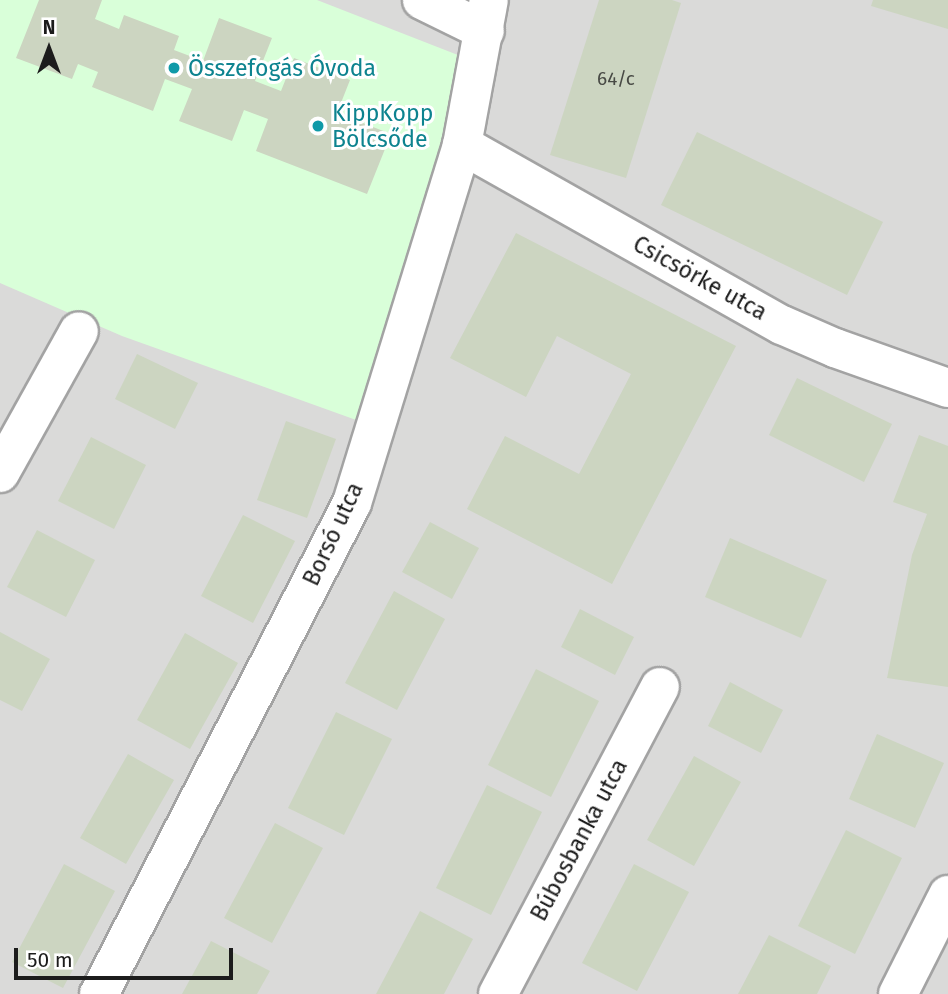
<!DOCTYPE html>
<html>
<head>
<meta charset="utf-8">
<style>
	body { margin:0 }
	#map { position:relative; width:948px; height:994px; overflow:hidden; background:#e5eee1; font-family:"Fira Sans",sans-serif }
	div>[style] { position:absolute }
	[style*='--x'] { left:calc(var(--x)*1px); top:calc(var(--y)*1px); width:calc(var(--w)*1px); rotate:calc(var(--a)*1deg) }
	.residential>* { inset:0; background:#dadad9 }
	.education>* { inset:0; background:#d9ffd9 }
	.building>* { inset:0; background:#ccd5c1 }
	.roads { filter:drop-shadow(2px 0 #a3a3a3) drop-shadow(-2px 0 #a3a3a3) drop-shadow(0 2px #a3a3a3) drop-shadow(0 -2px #a3a3a3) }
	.minor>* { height:38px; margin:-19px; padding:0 19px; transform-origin:19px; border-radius:19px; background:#fff }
	.dots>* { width:19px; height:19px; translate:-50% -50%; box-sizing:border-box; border:4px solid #fff; border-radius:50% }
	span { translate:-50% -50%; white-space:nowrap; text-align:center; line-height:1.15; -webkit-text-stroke:6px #fff; paint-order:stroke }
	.number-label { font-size:19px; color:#484a45 }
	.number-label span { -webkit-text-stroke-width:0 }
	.culture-label { font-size:23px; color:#0d838f }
	.left { translate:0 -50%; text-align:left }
	.street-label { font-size:23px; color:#1c1c1c }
	.north { position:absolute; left:14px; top:14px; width:70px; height:70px; -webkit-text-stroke:5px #fff; paint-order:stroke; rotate:0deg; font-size:19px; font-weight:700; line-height:28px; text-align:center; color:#1c1c1c }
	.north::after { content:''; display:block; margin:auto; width:24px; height:32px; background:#1c1c1c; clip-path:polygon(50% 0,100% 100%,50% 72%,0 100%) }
	.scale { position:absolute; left:14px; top:948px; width:219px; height:32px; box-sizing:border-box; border:4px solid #1c1c1c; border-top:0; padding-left:9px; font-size:21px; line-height:24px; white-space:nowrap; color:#1c1c1c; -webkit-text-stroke:5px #fff; paint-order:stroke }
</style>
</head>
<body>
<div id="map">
	<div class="residential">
		<i style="clip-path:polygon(0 0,948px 0,948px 994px,0 994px)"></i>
	</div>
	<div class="education">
		<i style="clip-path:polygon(0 0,317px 0,463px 57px,446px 142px,359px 421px,122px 336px,0 283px)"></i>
	</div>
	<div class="building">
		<i style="clip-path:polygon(39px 0,102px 0,95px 19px,119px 29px,124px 15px,179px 36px,174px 50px,203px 61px,219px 18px,272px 38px,255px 81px,281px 91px,294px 58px,350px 80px,337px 113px,391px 134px,367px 194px,256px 151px,268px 119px,244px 110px,232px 141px,179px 121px,192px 89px,165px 79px,153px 111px,92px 87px,98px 72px,78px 64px,72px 79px,16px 58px)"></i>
		<i style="clip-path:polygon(599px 0,672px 0,681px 3px,626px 178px,550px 155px)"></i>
		<i style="clip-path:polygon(873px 0,948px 0,948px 29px,871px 6px)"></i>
		<i style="clip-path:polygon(697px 132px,883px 222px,847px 295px,661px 205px)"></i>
		<i style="clip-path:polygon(516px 233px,736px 346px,612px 584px,467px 509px,505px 436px,579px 474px,631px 374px,557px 336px,526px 397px,450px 358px)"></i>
		<i style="clip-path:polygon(137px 354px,198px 383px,175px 429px,115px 399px)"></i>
		<i style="clip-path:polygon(797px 378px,892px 424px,864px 482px,769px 435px)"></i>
		<i style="clip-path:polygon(286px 421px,336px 439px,307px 518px,257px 500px)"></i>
		<i style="clip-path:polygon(919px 435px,948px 446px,948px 687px,887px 678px,912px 555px,927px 514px,893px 502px)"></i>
		<i style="clip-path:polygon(91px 437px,146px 465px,114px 529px,58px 501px)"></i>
		<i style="clip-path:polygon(243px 515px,295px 541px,253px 623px,201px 596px)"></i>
		<i style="clip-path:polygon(430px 522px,479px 548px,452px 599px,402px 572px)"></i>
		<i style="clip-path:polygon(37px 530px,95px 560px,66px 617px,7px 587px)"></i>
		<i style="clip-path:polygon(730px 538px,827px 580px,801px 638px,705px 597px)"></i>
		<i style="clip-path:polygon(394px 591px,445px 619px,397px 710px,345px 683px)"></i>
		<i style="clip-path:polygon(580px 609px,634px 637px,615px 675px,561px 647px)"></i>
		<i style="clip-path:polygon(0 632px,50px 659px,22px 711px,0 700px)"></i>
		<i style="clip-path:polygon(185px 633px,238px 663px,190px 749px,137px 720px)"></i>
		<i style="clip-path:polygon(536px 669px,599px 701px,551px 797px,488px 765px)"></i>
		<i style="clip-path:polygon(730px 682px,783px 710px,761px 753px,708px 726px)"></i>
		<i style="clip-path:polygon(336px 712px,392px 739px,344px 835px,288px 808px)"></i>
		<i style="clip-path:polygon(877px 734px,944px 763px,915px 828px,849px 799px)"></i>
		<i style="clip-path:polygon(128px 754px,174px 780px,126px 864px,80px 838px)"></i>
		<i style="clip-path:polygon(694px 756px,741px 782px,694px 866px,647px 840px)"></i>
		<i style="clip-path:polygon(487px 785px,542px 812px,491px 915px,436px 888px)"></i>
		<i style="clip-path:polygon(275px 823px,323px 848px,272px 943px,224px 918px)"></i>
		<i style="clip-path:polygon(846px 830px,902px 858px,855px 954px,798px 926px)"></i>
		<i style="clip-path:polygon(64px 864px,115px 891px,63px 988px,12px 962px)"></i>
		<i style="clip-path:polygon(634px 864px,689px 892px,637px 991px,582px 963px)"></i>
		<i style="clip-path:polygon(420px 911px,473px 939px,444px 994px,376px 994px)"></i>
		<i style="clip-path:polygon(769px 935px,831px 966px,817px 994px,738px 994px)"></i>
		<i style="clip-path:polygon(211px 941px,270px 971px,257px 994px,182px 994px)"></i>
	</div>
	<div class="roads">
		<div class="minor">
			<i style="--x:422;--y:0;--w:70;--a:26.2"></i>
			<i style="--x:462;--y:145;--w:367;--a:29.4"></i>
			<i style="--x:782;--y:325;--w:58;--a:23.5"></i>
			<i style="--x:835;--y:348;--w:120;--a:19.5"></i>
			<i style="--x:0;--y:473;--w:162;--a:-60.9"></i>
			<i style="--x:99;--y:994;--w:552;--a:-62.74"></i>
			<i style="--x:352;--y:503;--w:375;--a:-72.9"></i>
			<i style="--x:462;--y:145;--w:147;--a:-79.5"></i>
			<i style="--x:498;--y:994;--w:347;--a:-62.2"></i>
			<i style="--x:898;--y:994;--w:111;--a:-63.2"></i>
		</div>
	</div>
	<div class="dots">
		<i style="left:174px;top:68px;background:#0f9aa8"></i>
		<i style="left:318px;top:126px;background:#0f9aa8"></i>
	</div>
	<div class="number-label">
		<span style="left:616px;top:79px">64/c</span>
	</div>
	<div class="culture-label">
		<span class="left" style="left:188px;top:68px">Összefogás Óvoda</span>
		<span class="left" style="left:332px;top:126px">KippKopp<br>Bölcsőde</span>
	</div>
	<div class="street-label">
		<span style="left:700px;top:278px;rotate:29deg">Csicsörke utca</span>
		<span style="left:333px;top:534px;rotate:-65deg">Borsó utca</span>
		<span style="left:579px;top:840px;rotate:-62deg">Búbosbanka utca</span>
	</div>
	<div class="north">N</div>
	<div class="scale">50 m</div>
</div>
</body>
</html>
